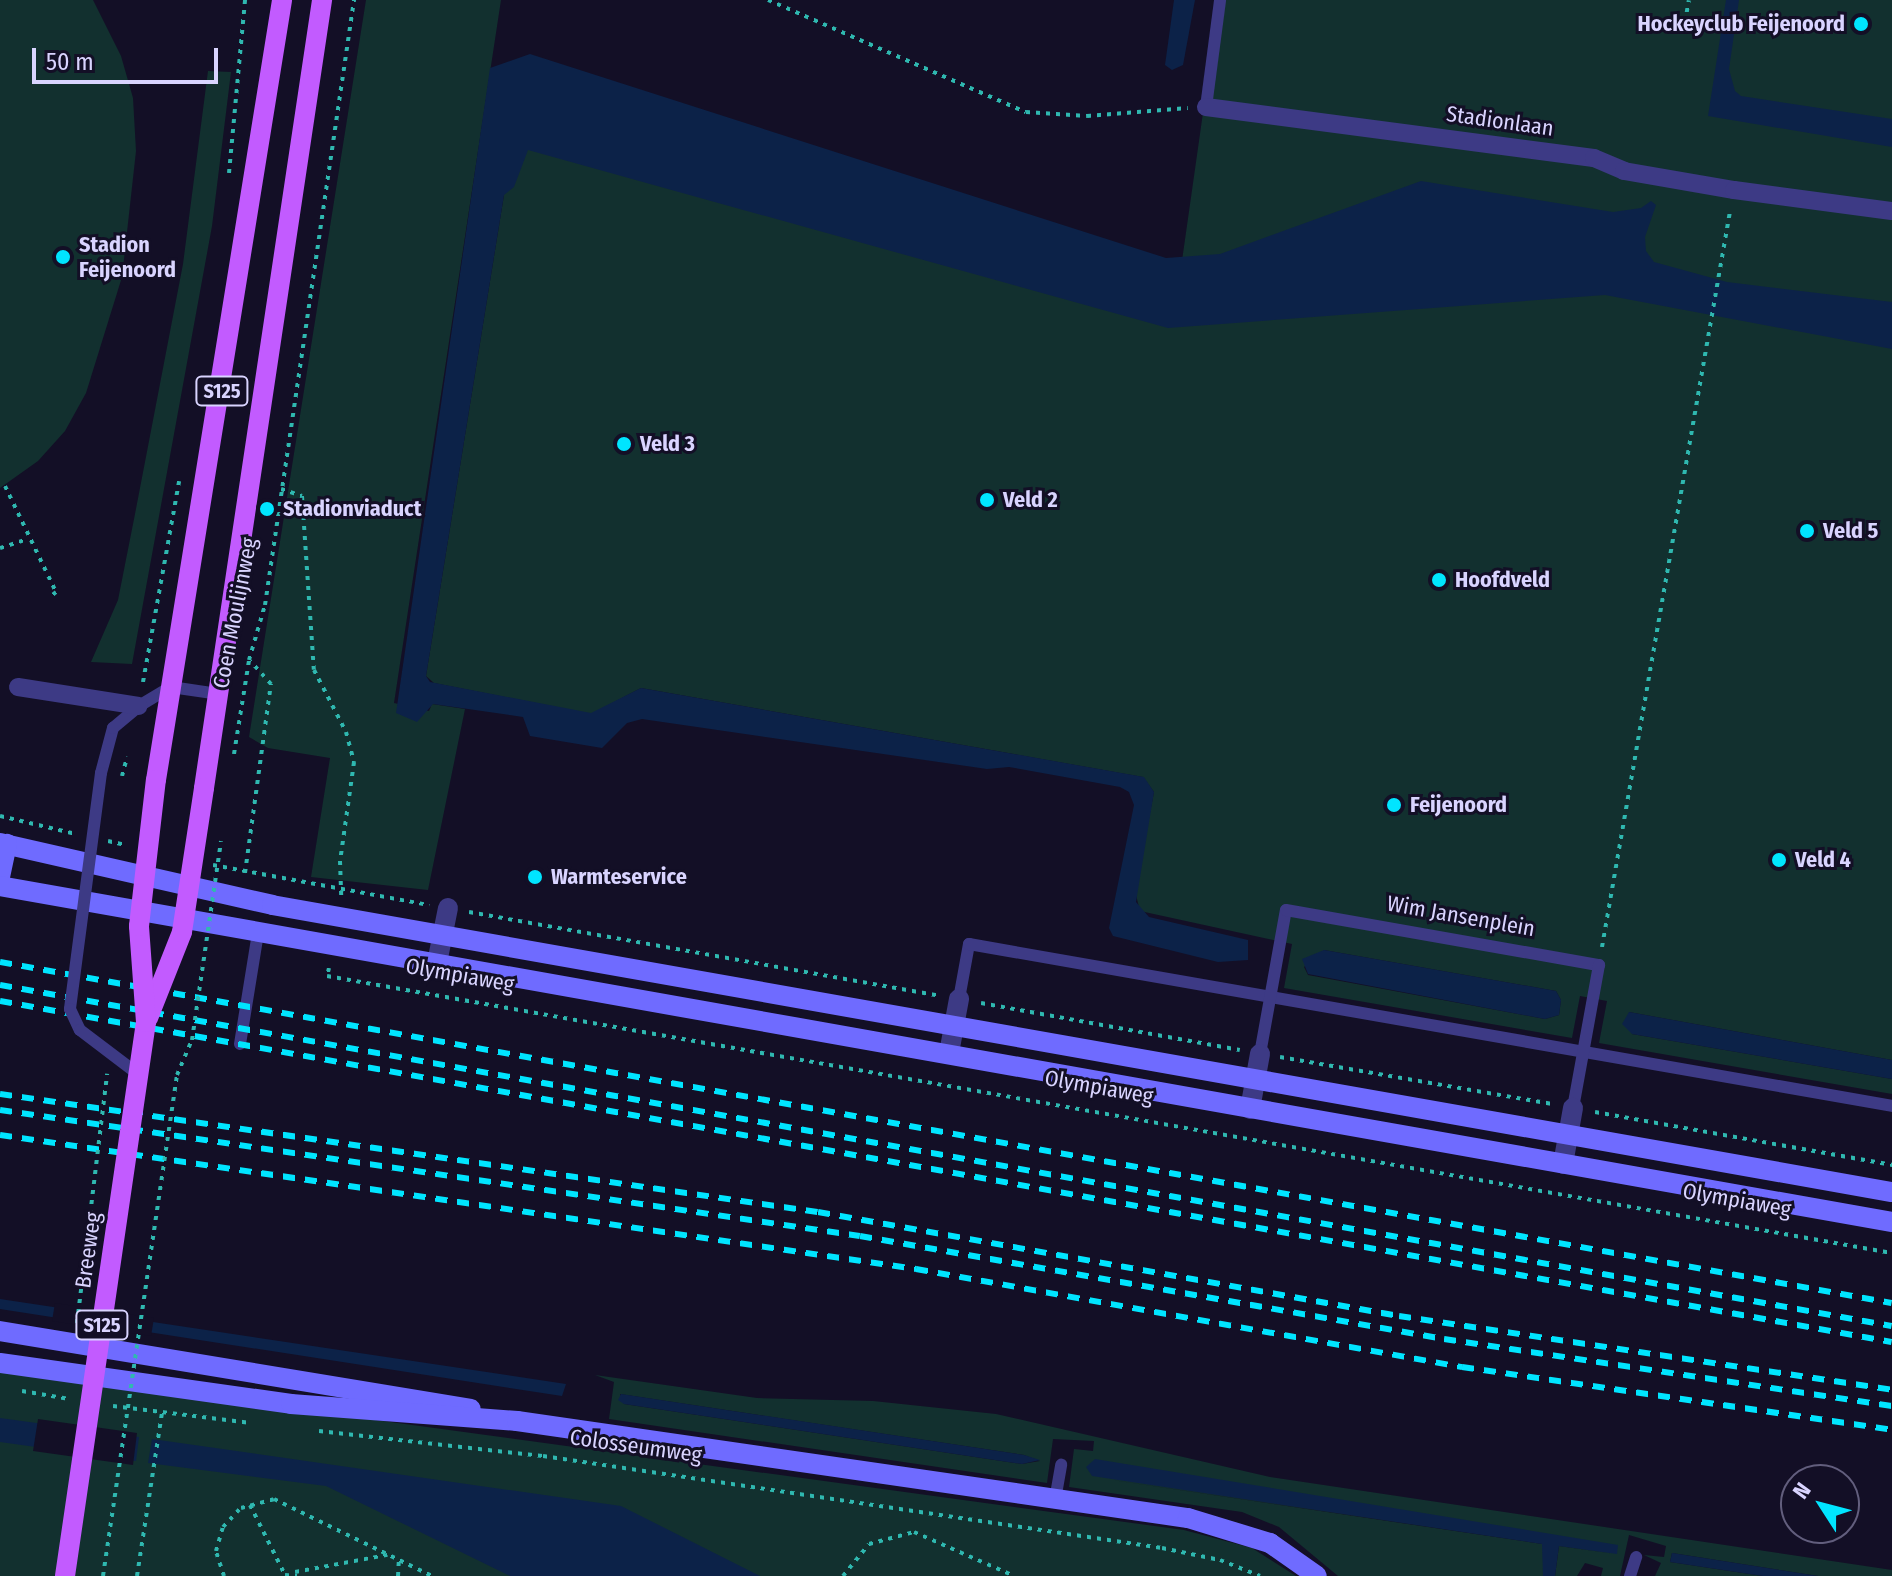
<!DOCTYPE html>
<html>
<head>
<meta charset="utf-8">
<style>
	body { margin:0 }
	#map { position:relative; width:1892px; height:1576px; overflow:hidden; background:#130f26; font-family:"Fira Sans Condensed",sans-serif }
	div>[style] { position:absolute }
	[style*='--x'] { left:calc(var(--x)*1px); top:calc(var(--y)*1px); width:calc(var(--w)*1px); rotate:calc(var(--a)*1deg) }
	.green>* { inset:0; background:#12302f }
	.water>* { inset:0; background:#0c2248 }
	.pier>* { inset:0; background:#130f26 }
	.path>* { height:4px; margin-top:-2px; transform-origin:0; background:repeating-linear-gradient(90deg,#2fb8b0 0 4px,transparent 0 10px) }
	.service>* { height:12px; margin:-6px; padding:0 6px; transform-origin:6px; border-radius:6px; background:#3d3a85 }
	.pedestrian>* { height:18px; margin:-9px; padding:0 9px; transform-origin:9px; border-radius:9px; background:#3d3a85 }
	.minor>* { height:20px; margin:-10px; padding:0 10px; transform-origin:10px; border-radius:10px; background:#3d3a85 }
	.secondary>* { height:20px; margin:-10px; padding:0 10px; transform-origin:10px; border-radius:10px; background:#6f6bff }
	.primary>* { height:20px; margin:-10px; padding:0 10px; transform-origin:10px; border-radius:10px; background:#c25bff }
	.rail>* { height:6px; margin-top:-3px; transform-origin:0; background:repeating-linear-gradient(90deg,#00e5ff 0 12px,transparent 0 22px) }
	.path-bridge>* { height:4px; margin-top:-2px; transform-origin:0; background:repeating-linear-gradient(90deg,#2fb8b0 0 4px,transparent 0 10px) }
	.service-bridge>* { height:12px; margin:-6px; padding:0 6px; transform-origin:6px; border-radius:6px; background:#3d3a85 }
	.primary-bridge>* { height:20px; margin:-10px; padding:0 10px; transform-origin:10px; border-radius:10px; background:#c25bff }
	.dots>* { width:22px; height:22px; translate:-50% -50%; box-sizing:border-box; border:4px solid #130f26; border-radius:50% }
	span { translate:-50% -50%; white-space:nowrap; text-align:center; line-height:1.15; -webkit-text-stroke:6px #130f26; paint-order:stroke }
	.shield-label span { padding:2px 6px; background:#130f26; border:2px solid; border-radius:6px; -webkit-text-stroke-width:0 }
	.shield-label { font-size:20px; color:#d9d4ff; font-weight:700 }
	.poi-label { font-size:22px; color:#d9d4ff; font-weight:700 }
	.right { translate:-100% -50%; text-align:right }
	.left { translate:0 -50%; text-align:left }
	.street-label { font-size:22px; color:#d9d4ff }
	.north { position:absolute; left:1780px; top:1464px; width:80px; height:80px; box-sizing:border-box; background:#130f26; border:2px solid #625e7d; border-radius:50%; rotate:306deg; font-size:22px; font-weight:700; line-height:32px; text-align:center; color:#d9d4ff }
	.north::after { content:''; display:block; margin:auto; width:28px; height:36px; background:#00e5ff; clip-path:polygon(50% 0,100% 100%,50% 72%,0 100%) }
	.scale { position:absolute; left:32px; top:48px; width:186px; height:36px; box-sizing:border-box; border:4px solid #d9d4ff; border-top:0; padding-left:10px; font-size:24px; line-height:28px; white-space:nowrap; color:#d9d4ff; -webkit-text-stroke:6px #130f26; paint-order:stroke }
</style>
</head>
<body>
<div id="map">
	<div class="green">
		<i style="clip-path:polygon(0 0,93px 0,121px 56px,133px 98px,136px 151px,122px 277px,86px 393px,65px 431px,38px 461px,0 488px)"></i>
		<i style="clip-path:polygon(366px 0,501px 0,394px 703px,429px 711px,432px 704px,465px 709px,428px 890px,311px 877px,330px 758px,268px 748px,249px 737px)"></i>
		<i style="clip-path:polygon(evenodd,1219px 0,1892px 0,1892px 1060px,1629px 1012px,1632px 1034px,1892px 1079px,1892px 1094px,1599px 1043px,1607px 1001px,1580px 996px,1572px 1038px,1284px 988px,1292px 944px,1140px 911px,1135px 891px,1154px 792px,1143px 777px,641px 688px,591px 714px,434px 683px,426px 676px,504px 195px,506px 102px,1178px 289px,1219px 0,1324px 950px,1556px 991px,1561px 1000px,1559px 1015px,1545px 1019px,1308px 975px,1304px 967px,1324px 950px)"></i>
		<i style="clip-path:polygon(208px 71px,231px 72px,212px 226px,132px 664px,91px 662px,118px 600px,135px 514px,183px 264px)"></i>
		<i style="clip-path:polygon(0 1369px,1184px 1530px,1252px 1548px,1296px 1576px,0 1576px)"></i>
		<i style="clip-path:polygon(evenodd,595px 1375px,757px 1398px,873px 1401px,996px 1414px,1270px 1477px,1892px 1570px,1892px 1576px,1818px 1576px,1672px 1553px,1670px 1562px,1763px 1576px,1655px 1576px,1661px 1563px,1644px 1555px,1664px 1557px,1666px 1546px,1629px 1535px,1620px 1576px,1601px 1576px,1603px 1568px,1585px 1563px,1577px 1576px,1555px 1576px,1559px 1546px,1616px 1554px,1092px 1477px,1542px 1544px,1546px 1549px,1543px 1576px,1338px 1576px,1279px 1527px,1242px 1512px,1069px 1487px,1074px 1449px,1093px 1451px,1094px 1441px,1053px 1439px,1047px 1483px,609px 1419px,614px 1382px,595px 1375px,620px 1394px,1024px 1455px,1040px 1461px,1022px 1464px,624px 1404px,620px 1394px)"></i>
	</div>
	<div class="water">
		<i style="clip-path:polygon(1174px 0,1195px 0,1183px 65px,1172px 70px,1165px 65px)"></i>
		<i style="clip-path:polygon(1726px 0,1739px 0,1729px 69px,1735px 91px,1741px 96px,1892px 119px,1892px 147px,1708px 116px)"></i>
		<i style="clip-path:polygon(530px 54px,1166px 258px,1220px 254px,1421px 181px,1613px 212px,1641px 208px,1651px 201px,1656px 205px,1645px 237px,1646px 251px,1654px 262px,1727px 282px,1892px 302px,1892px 349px,1605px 295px,1168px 328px,528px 150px,514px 187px,504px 195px,426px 676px,430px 682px,591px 713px,641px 688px,1144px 777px,1154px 792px,1136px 902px,1149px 917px,1248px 940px,1248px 960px,1218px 962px,1113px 936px,1109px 928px,1134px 805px,1129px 792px,1120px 787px,1009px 767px,987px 769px,642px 719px,627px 723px,602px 748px,530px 736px,523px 717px,433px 704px,417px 722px,396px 713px,490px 68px)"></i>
		<i style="clip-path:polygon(1324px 950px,1556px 991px,1561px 1000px,1559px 1015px,1545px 1019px,1308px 974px,1302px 959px)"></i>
		<i style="clip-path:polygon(1629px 1012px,1892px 1060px,1892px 1079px,1632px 1034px,1622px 1024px)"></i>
		<i style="clip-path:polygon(0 1299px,566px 1384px,562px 1396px,0 1309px)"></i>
		<i style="clip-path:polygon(621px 1394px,1024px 1455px,1040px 1460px,1022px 1464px,624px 1404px,618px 1400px)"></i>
		<i style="clip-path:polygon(0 1418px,139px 1437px,136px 1461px,0 1442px)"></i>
		<i style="clip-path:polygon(152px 1439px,621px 1506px,760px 1576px,510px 1576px,326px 1486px,148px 1463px)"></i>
		<i style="clip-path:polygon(1095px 1459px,1618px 1545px,1617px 1554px,1559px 1546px,1555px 1576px,1543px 1576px,1542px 1544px,1092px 1476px,1086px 1467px)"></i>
		<i style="clip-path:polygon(1672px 1553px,1818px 1576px,1763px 1576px,1670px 1562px)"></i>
	</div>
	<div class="pier">
		<i style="clip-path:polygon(55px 1303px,154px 1318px,151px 1336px,52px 1321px)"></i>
		<i style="clip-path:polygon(38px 1419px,137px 1433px,133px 1465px,33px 1451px)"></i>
	</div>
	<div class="path">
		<i style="--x:768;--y:0;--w:281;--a:23.5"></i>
		<i style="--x:1026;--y:112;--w:61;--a:3.8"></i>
		<i style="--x:1087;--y:116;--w:101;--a:-4.5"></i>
		<i style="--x:1685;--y:22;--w:22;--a:-80"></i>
		<i style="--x:229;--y:173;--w:174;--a:-84.7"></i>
		<i style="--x:5;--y:486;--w:118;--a:64.3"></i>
		<i style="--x:56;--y:592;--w:8;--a:140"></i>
		<i style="--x:281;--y:489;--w:22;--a:18"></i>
		<i style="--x:302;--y:496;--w:174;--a:86.1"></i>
		<i style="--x:314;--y:670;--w:70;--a:62.7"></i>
		<i style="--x:346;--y:732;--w:31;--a:75"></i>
		<i style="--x:354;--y:762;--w:100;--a:98"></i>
		<i style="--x:340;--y:861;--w:35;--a:88"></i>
		<i style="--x:0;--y:548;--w:28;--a:-18"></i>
		<i style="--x:143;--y:682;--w:204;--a:-79.8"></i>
		<i style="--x:234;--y:754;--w:95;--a:-80.9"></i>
		<i style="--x:249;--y:660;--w:57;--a:-73.8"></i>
		<i style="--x:265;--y:605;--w:612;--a:-81.63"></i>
		<i style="--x:122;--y:776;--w:20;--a:-75"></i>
		<i style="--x:0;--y:816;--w:78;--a:13.3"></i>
		<i style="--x:108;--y:841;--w:18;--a:13"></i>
		<i style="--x:213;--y:865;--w:220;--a:10.5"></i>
		<i style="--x:245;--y:873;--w:191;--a:-82.2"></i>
		<i style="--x:271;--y:684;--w:31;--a:-132"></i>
		<i style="--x:469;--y:912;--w:475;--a:10.1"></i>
		<i style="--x:1602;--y:947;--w:747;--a:-80.13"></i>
		<i style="--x:329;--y:968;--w:8;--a:104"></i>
		<i style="--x:327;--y:976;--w:1589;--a:10.04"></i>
		<i style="--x:981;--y:1003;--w:263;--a:10.3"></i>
		<i style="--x:1280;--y:1057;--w:275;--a:9.8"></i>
		<i style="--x:1595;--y:1112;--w:302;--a:10.1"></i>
		<i style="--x:22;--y:1391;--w:48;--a:9.7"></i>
		<i style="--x:113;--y:1406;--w:139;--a:7"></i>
		<i style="--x:319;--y:1431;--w:225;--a:6.4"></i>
		<i style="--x:543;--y:1456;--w:626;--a:8.45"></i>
		<i style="--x:1162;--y:1548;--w:59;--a:11.7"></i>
		<i style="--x:1220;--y:1560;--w:43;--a:21.8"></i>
		<i style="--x:250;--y:1505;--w:78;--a:63.4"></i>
		<i style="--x:285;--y:1575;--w:12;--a:5"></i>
		<i style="--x:295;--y:1572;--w:94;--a:-10.5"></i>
		<i style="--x:137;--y:1576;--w:165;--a:-81.3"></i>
		<i style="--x:224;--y:1576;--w:26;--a:-108"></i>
		<i style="--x:216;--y:1551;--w:25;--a:-74"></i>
		<i style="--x:223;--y:1527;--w:26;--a:-47"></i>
		<i style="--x:241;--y:1508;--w:34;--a:-15"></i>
		<i style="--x:274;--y:1499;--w:176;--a:26"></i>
		<i style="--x:398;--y:1576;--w:17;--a:-87"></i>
		<i style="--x:843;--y:1576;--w:41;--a:-50.9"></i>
		<i style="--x:869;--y:1544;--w:47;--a:-14.9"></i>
		<i style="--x:914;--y:1532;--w:109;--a:23.7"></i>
	</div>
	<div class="service">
		<i style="--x:1206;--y:107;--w:108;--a:-82.5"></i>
		<i style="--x:101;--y:773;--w:47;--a:-75.1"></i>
		<i style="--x:113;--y:728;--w:34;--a:-40"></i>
		<i style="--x:139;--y:706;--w:37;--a:-31"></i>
		<i style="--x:171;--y:687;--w:49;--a:8.3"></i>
		<i style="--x:959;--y:999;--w:56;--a:-79.7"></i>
		<i style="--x:969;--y:944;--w:937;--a:9.95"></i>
		<i style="--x:240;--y:1044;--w:112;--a:-80.8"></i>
		<i style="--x:1260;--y:1054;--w:146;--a:-79.8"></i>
		<i style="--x:1286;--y:910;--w:318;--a:10"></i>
		<i style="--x:1599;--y:965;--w:145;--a:100.3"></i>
		<i style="--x:1055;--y:1500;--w:36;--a:-80"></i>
		<i style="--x:1630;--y:1576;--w:20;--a:-72"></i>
	</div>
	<div class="pedestrian">
		<i style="--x:1206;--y:107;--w:391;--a:7.5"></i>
		<i style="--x:1594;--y:158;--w:33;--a:23"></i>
		<i style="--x:1624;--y:171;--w:112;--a:9.8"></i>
		<i style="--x:1734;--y:190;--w:159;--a:7.6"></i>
		<i style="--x:18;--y:687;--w:122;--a:8.9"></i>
	</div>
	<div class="minor">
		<i style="--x:437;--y:963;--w:56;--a:-78.7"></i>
		<i style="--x:949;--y:1053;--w:55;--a:-79.5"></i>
		<i style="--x:1250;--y:1109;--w:56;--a:-79.7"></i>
		<i style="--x:1563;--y:1164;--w:57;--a:-79.9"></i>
	</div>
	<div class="secondary">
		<i style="--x:0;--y:843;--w:279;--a:12.8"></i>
		<i style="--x:272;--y:905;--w:1645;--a:10.05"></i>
		<i style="--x:0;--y:877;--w:34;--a:-78"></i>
		<i style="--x:0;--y:886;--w:1922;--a:10.07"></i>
		<i style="--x:0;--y:1331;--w:477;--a:9.4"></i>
		<i style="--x:0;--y:1363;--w:294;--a:8"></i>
		<i style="--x:291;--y:1404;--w:227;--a:4.3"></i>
		<i style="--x:517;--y:1421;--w:678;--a:8.23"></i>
		<i style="--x:1188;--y:1518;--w:86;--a:17"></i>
		<i style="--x:1270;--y:1543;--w:57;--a:35.1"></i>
	</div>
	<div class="primary">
		<i style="--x:156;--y:780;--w:790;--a:-80.82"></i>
		<i style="--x:204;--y:788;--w:797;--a:-81.48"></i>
	</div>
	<div class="rail">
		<i style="--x:0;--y:962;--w:1922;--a:10.22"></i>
		<i style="--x:0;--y:985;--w:1922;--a:10.22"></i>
		<i style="--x:0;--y:1001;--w:1922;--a:10.22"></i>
		<i style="--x:0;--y:1094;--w:826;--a:8.21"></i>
		<i style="--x:818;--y:1212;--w:590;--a:10.15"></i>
		<i style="--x:1399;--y:1316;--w:499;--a:8.5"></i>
		<i style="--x:0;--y:1110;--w:869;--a:8.34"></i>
		<i style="--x:860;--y:1236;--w:593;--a:10"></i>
		<i style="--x:1444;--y:1339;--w:453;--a:8.5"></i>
		<i style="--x:0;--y:1135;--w:926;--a:8.32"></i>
		<i style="--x:916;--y:1269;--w:555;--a:10.18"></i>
		<i style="--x:1462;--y:1367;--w:435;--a:8.3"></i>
	</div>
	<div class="path-bridge">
		<i style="--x:77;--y:1323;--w:251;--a:-83.1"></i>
		<i style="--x:103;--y:1576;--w:506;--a:-81.6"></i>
		<i style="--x:177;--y:1075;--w:38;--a:-67"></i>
		<i style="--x:192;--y:1040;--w:201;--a:-81.7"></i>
	</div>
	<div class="service-bridge">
		<i style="--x:101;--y:773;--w:238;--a:97.5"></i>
		<i style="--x:70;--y:1009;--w:23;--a:65"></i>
		<i style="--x:80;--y:1030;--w:73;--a:37.2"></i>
	</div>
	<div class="primary-bridge">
		<i style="--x:148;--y:1018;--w:92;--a:-68.4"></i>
		<i style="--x:182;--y:932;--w:146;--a:-81.3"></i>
		<i style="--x:65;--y:1576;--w:560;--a:-81.68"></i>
		<i style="--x:146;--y:1022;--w:96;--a:-94.2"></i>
		<i style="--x:139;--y:926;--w:147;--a:-83.4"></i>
	</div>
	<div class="dots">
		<i style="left:1861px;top:24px;background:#00e5ff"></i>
		<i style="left:63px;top:257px;background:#00e5ff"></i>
		<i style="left:624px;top:444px;background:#00e5ff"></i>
		<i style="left:987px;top:500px;background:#00e5ff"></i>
		<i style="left:267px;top:509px;background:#00e5ff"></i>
		<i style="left:1807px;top:531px;background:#00e5ff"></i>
		<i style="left:1439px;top:580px;background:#00e5ff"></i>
		<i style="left:1394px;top:805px;background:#00e5ff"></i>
		<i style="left:1779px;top:860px;background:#00e5ff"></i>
		<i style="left:535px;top:877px;background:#00e5ff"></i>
	</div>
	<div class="shield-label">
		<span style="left:222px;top:391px">S125</span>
		<span style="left:102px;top:1325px">S125</span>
	</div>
	<div class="poi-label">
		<span class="right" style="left:1845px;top:24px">Hockeyclub Feijenoord</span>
		<span class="left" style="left:79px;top:257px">Stadion<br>Feijenoord</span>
		<span class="left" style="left:640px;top:444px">Veld 3</span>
		<span class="left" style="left:1003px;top:500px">Veld 2</span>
		<span class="left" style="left:283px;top:509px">Stadionviaduct</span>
		<span class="left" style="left:1823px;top:531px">Veld 5</span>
		<span class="left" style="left:1455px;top:580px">Hoofdveld</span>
		<span class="left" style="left:1410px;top:805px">Feijenoord</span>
		<span class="left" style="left:1795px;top:860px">Veld 4</span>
		<span class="left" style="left:551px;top:877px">Warmteservice</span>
	</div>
	<div class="street-label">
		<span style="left:1500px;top:121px;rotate:8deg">Stadionlaan</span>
		<span style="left:235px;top:613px;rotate:-79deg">Coen Moulijnweg</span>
		<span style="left:1461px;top:916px;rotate:10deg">Wim Jansenplein</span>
		<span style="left:460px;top:975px;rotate:10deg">Olympiaweg</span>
		<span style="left:1099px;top:1087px;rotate:10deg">Olympiaweg</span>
		<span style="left:1737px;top:1200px;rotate:10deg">Olympiaweg</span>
		<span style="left:88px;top:1250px;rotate:-82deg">Breeweg</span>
		<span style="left:636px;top:1446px;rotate:8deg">Colosseumweg</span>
	</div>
	<div class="north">N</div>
	<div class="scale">50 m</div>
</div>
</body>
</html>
